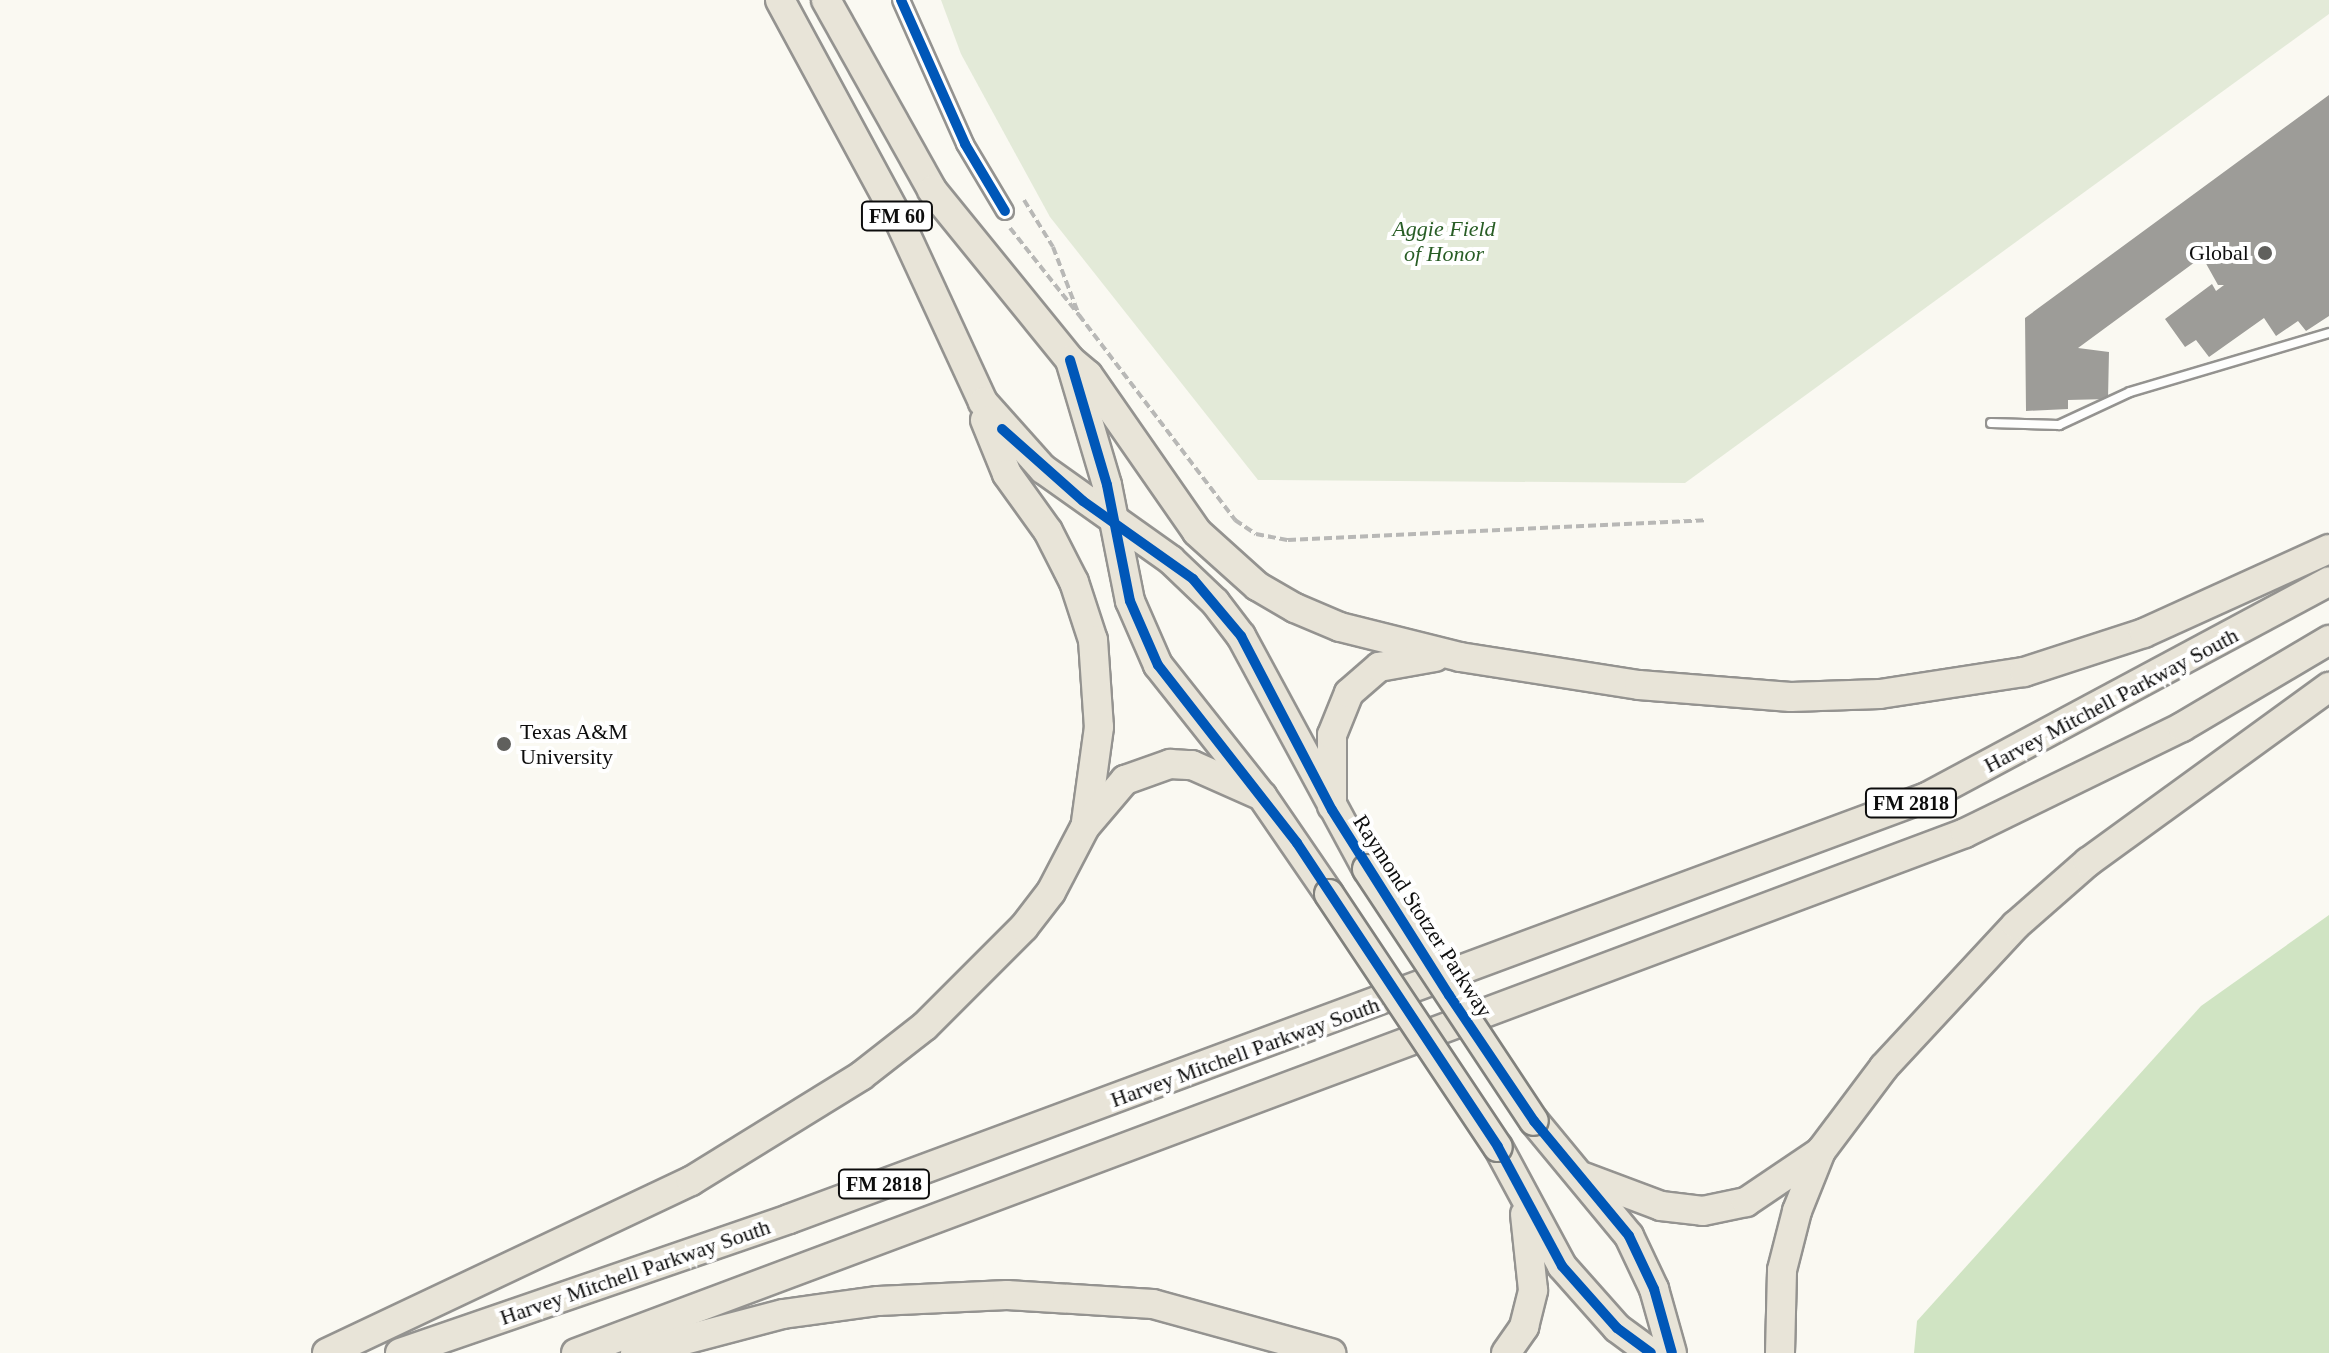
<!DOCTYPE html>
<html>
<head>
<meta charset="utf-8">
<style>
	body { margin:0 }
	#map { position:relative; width:2329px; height:1353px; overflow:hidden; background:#faf9f2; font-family:"Times New Roman",serif }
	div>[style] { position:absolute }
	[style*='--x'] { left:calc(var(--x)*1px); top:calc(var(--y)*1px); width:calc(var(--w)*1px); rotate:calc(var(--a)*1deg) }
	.forest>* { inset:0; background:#d0e4c3 }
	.cemetery>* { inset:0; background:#e3ead8 }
	.building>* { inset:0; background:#9d9c98 }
	.path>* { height:4px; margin-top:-2px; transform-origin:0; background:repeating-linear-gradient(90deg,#b8b8b6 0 8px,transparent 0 12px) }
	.roads { filter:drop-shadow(2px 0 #949390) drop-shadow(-2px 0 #949390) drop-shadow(0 2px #949390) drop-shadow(0 -2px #949390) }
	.service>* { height:8px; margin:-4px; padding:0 4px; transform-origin:4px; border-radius:4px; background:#fefefd }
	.minor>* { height:16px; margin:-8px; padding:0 8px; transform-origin:8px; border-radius:8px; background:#fefefd }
	.trunk>* { height:28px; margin:-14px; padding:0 14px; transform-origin:14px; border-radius:14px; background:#e8e4d8 }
	.bridges { filter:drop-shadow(2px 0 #81817d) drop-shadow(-2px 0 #81817d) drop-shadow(0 2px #81817d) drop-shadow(0 -2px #81817d) }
	.trunk-bridge>* { height:28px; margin:-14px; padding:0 14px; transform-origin:14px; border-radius:14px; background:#e8e4d8 }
	.cycleway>* { height:10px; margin:-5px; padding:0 5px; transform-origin:5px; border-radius:5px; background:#0057b8 }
	.dots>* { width:22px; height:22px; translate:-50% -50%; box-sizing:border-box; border:4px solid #fff; border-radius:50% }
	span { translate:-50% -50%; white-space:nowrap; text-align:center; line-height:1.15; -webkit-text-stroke:8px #fff; paint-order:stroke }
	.shield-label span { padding:2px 6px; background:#fff; border:2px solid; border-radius:6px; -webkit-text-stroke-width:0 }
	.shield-label { font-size:20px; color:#0d0d0d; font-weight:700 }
	.park-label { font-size:22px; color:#285d25; font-style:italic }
	.poi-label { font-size:22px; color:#0d0d0d }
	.right { translate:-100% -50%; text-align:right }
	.left { translate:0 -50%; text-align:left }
	.street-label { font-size:22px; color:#0d0d0d }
</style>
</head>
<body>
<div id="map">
	<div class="forest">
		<i style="clip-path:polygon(2329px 915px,2329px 1353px,1914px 1353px,1917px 1321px,2201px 1006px)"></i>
	</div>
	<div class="cemetery">
		<i style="clip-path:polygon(941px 0,2329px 0,2329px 14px,1685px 483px,1258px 480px,1050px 217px,961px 54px)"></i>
	</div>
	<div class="building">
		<i style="clip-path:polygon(2329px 95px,2329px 316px,2306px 331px,2298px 321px,2276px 336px,2264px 318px,2209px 357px,2196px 340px,2185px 347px,2165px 319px,2212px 284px,2216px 291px,2224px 285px,2218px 285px,2199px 251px,2192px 257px,2195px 262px,2078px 348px,2109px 352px,2108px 399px,2068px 400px,2068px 409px,2026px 411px,2025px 318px)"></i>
	</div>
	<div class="path">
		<i style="--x:1024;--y:200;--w:55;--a:58.3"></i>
		<i style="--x:1053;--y:247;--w:73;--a:69.1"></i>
		<i style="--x:1079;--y:315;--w:258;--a:52.7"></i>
		<i style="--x:1235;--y:520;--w:25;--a:34"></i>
		<i style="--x:1256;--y:534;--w:33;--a:11"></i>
		<i style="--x:1288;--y:540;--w:418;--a:-2.7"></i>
		<i style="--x:1010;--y:228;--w:111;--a:51.6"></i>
	</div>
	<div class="roads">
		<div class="service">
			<i style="--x:1991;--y:423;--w:68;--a:1.7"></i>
			<i style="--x:2059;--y:425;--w:78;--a:-24.9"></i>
			<i style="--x:2130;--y:392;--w:208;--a:-16.5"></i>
		</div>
		<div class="minor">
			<i style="--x:901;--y:0;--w:158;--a:66"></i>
			<i style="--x:965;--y:144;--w:78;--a:59.2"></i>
		</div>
		<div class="trunk">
			<i style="--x:780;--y:0;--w:250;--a:61.6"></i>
			<i style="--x:899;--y:220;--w:200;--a:65.2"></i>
			<i style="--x:983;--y:402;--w:90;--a:48.2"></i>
			<i style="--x:1043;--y:469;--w:157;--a:35.4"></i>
			<i style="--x:1171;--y:560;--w:61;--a:43.7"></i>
			<i style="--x:1215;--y:602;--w:43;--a:52.6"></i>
			<i style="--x:1241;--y:636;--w:265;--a:61.6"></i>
			<i style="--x:826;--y:0;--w:218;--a:60.8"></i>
			<i style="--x:932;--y:190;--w:219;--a:50.9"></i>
			<i style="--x:1070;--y:360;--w:130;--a:73.5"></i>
			<i style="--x:1107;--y:485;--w:118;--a:78.8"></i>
			<i style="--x:1130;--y:601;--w:70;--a:66.4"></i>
			<i style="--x:1158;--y:665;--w:167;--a:51.6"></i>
			<i style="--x:1262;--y:796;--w:119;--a:55.6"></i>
			<i style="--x:1070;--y:360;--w:23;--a:40"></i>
			<i style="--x:1088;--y:375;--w:191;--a:55.2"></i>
			<i style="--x:1197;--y:532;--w:81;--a:42"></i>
			<i style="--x:1257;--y:586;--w:44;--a:30.1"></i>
			<i style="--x:1295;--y:608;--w:49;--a:22.9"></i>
			<i style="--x:1340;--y:627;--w:124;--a:14"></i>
			<i style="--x:1460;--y:657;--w:181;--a:8.9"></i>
			<i style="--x:1639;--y:685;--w:152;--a:4.5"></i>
			<i style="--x:1791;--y:697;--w:89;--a:-1.9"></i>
			<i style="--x:1880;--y:694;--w:146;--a:-8.7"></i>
			<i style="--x:2024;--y:672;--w:126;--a:-18"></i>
			<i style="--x:2144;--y:633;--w:203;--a:-24.4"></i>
			<i style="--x:985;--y:420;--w:58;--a:67.8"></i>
			<i style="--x:1007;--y:474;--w:70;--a:54.3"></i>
			<i style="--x:1048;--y:531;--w:57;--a:63"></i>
			<i style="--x:1074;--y:582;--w:61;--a:71.9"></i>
			<i style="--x:1093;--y:640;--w:87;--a:86.1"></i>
			<i style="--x:1099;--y:727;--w:96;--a:97.8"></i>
			<i style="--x:1332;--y:806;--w:71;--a:-90"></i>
			<i style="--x:1332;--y:735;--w:45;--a:-68"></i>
			<i style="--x:1349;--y:693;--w:40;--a:-41"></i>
			<i style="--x:1379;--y:667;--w:57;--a:-10.1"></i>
			<i style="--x:1534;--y:1121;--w:149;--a:50.4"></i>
			<i style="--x:1629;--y:1236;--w:59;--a:64.7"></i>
			<i style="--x:1654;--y:1289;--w:66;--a:74.3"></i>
			<i style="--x:1498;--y:1147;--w:135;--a:61.7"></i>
			<i style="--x:1562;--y:1266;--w:83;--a:48.4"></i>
			<i style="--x:1617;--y:1328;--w:42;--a:36.3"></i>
			<i style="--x:1584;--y:1177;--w:82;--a:20.6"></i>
			<i style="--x:1661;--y:1206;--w:42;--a:6.8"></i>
			<i style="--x:1703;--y:1211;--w:44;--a:-11.8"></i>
			<i style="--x:1746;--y:1202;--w:89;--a:-34"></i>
			<i style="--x:327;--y:1353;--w:403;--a:-25.3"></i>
			<i style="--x:691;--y:1181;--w:200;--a:-31.7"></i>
			<i style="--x:861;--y:1076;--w:81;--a:-38"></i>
			<i style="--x:925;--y:1026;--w:140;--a:-45"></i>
			<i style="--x:1024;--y:927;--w:44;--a:-52.4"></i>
			<i style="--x:1051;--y:892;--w:73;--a:-62.4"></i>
			<i style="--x:1085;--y:827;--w:62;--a:-49.6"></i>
			<i style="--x:1125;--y:780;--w:48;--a:-19.6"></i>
			<i style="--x:1170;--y:764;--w:22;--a:3"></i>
			<i style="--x:1192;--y:765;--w:77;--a:23.9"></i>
			<i style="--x:400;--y:1353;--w:411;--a:-19"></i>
			<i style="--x:789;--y:1219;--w:1214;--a:-20.35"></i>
			<i style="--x:1927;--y:797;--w:456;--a:-28.2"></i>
			<i style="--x:576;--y:1353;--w:1483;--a:-20.52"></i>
			<i style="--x:1965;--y:833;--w:242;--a:-26"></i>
			<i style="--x:2182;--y:727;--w:171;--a:-30.6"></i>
			<i style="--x:635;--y:1353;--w:153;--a:-14.8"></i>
			<i style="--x:783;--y:1314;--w:96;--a:-7.8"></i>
			<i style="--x:878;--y:1301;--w:129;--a:-2.7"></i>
			<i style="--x:1007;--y:1295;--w:146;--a:3.5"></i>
			<i style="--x:1153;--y:1304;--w:185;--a:15.4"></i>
			<i style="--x:1506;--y:1353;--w:32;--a:-55"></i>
			<i style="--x:1524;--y:1327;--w:38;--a:-76"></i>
			<i style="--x:1533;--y:1290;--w:76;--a:-96"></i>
			<i style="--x:1780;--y:1353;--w:83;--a:-88.6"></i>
			<i style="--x:1782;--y:1270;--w:61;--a:-75.7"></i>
			<i style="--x:1797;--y:1211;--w:65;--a:-68.2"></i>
			<i style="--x:1821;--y:1151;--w:105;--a:-53.1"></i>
			<i style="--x:1884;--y:1067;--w:194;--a:-47.1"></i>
			<i style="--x:2016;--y:925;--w:96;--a:-41.2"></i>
			<i style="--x:2088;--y:862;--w:298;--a:-36"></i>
		</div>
	</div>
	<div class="bridges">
		<div class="trunk-bridge">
			<i style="--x:1367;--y:869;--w:302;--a:56.5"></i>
			<i style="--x:1329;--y:894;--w:304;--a:56.3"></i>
		</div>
	</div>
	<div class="cycleway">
		<i style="--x:901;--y:0;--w:158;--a:66"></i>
		<i style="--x:965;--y:144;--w:78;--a:59.2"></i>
		<i style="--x:1070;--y:360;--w:130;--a:73.5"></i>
		<i style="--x:1107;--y:485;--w:118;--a:78.8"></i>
		<i style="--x:1130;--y:601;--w:70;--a:66.4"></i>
		<i style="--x:1158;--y:665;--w:226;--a:52"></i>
		<i style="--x:1297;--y:843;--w:364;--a:56.5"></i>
		<i style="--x:1498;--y:1147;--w:135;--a:61.7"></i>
		<i style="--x:1562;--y:1266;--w:83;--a:48.4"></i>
		<i style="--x:1617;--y:1328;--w:42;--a:36.3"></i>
		<i style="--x:1002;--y:429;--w:108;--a:41.6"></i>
		<i style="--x:1083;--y:501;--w:135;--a:35.3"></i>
		<i style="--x:1193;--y:579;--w:75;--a:49.9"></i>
		<i style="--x:1241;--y:636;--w:196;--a:62.4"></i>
		<i style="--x:1332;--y:810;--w:219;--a:57.7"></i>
		<i style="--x:1449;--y:995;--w:152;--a:56"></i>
		<i style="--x:1534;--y:1121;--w:149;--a:50.4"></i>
		<i style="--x:1629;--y:1236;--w:59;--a:64.7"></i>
		<i style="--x:1654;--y:1289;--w:66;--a:74.3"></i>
	</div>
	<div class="dots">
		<i style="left:2265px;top:253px;background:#60605d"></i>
		<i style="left:504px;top:744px;background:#60605d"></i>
	</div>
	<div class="shield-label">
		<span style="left:897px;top:216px">FM 60</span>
		<span style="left:1911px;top:803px">FM 2818</span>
		<span style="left:884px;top:1184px">FM 2818</span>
	</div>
	<div class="park-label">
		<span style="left:1444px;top:241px">Aggie Field<br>of Honor</span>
	</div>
	<div class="poi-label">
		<span class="right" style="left:2249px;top:253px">Global</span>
		<span class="left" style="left:520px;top:744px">Texas A&amp;M<br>University</span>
	</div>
	<div class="street-label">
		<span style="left:2111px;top:700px;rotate:-28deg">Harvey Mitchell Parkway South</span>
		<span style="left:1423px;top:916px;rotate:57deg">Raymond Stotzer Parkway</span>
		<span style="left:1245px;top:1052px;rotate:-20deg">Harvey Mitchell Parkway South</span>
		<span style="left:635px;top:1272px;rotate:-19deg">Harvey Mitchell Parkway South</span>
	</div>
</div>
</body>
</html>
